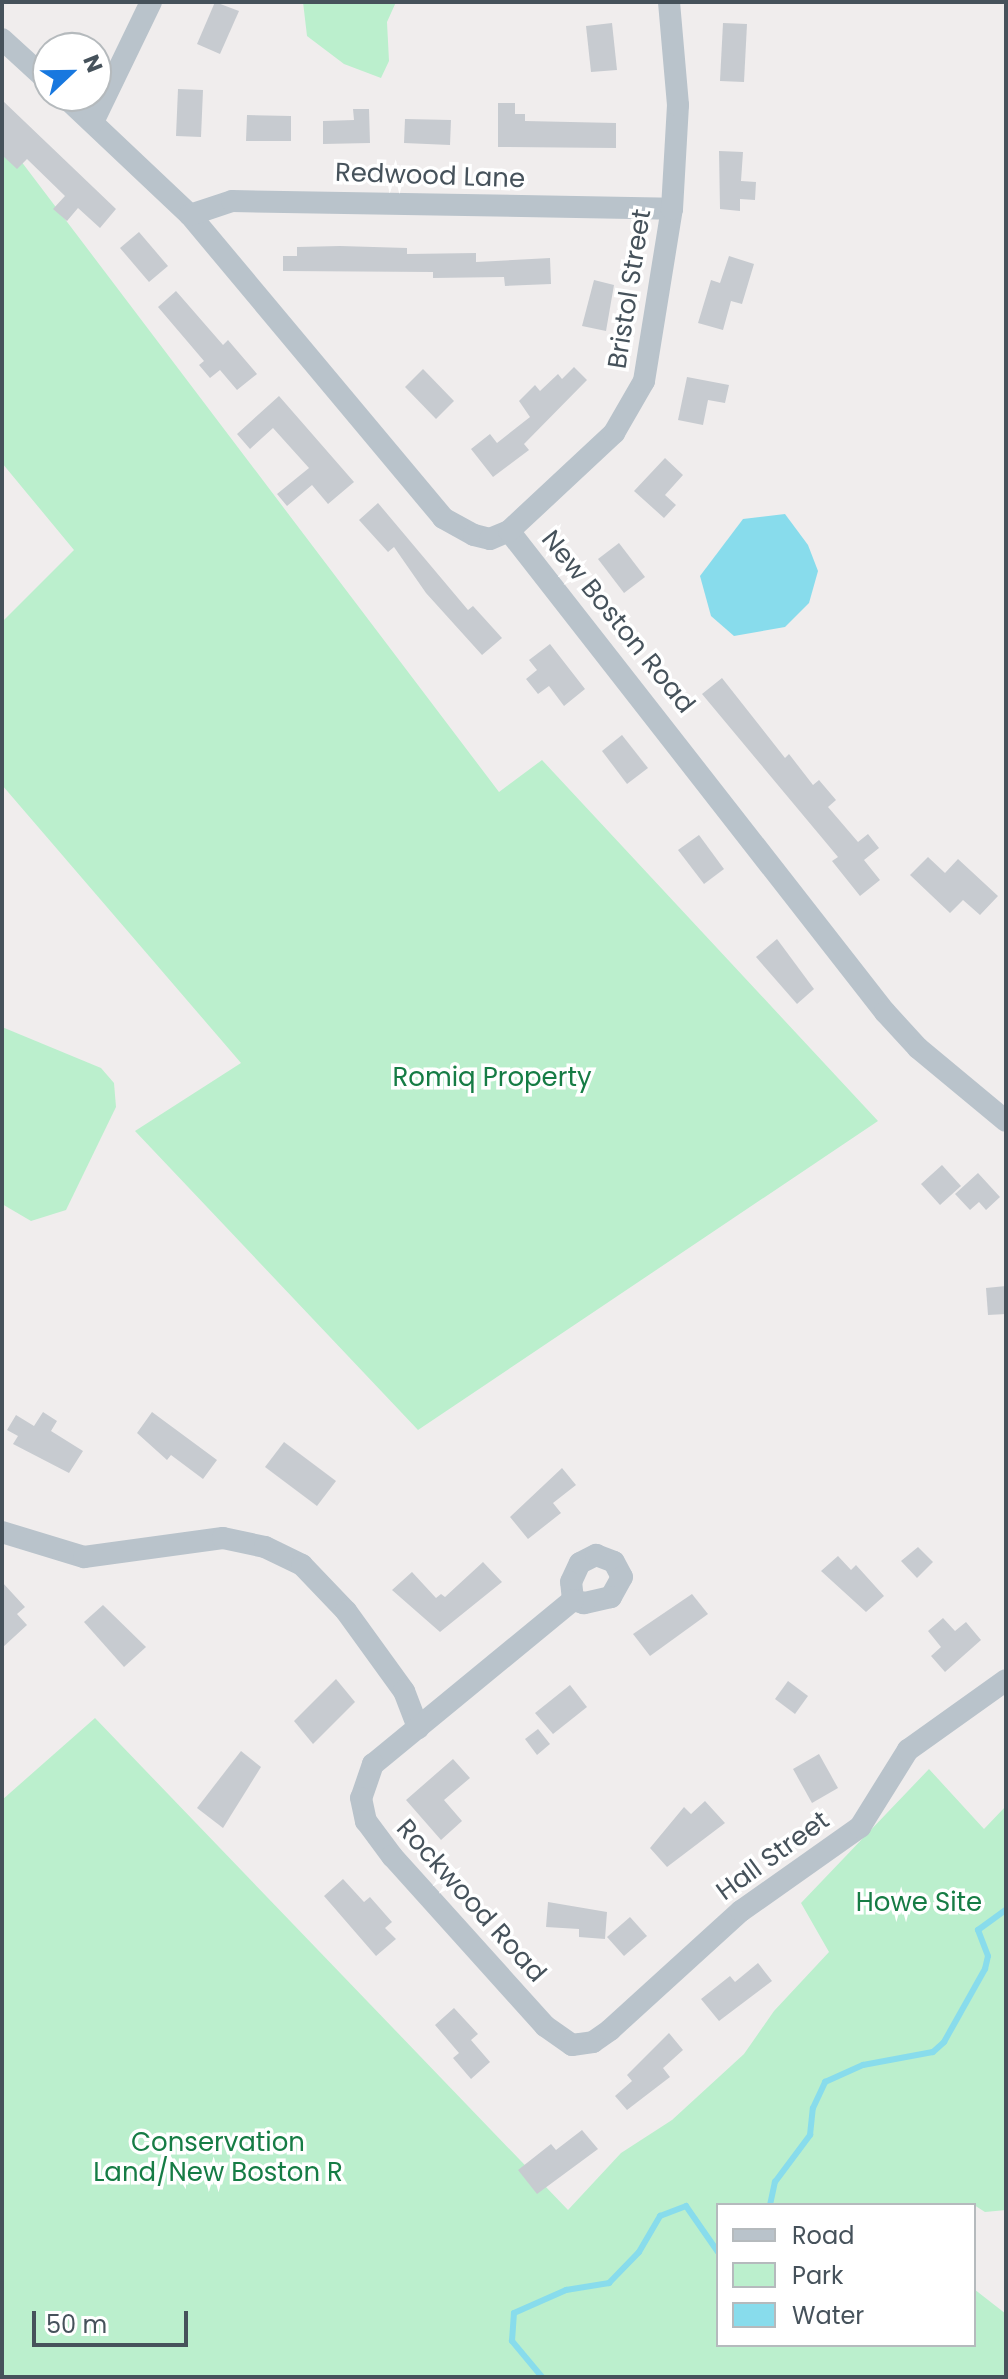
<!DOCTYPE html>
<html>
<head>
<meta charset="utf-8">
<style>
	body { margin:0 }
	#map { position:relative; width:1008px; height:2379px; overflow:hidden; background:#f0eded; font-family:Poppins,sans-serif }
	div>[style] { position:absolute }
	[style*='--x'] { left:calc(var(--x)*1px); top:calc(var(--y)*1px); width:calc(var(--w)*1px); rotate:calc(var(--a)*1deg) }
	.green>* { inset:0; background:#bbefcd }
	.water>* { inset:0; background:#88dcec }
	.stream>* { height:6px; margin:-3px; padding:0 3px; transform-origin:3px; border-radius:3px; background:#88dcec }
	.building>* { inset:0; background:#c7cbd0 }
	.minor>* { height:22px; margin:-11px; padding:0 11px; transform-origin:11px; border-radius:11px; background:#b9c3cb }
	span { translate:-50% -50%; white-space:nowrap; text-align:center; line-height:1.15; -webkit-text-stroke:7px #fff; paint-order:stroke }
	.street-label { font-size:26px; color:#46525b }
	.park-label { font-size:26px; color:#167c45 }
	.frame { position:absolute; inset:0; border:4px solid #46525b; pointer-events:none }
	.legend { position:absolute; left:716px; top:2203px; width:260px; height:144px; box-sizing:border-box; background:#fff; border:2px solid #b5babd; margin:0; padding:10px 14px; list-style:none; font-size:24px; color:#46525b }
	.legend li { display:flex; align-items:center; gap:16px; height:40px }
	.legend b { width:40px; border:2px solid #b5babd }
	.north { position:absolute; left:32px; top:32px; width:80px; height:80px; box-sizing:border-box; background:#fff; border:2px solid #b5babd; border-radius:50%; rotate:68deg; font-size:22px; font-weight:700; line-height:32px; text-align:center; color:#46525b }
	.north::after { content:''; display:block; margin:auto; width:28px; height:36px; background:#1878df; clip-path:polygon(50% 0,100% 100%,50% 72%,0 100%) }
	.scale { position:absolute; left:32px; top:2311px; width:156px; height:36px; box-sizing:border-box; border:4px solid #46525b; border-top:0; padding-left:10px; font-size:24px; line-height:28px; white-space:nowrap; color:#46525b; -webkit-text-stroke:6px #fff; paint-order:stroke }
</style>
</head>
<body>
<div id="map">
	<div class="green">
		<i style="clip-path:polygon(303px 2px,396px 2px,387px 22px,389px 61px,381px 78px,344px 64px,307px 36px)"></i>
		<i style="clip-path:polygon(2px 136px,499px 792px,542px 760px,878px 1121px,418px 1430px,135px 1131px,241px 1063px,2px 785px,2px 622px,74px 550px,2px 463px)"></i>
		<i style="clip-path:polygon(2px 1027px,101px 1068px,114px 1083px,116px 1107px,66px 1210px,31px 1221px,2px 1204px)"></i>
		<i style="clip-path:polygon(95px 1718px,568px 2210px,621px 2153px,672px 2120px,744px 2054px,774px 2011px,829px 1952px,801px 1903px,929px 1769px,984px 1829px,1006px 1806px,1006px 2210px,985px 2212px,974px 2205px,718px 2205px,718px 2345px,974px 2345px,974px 2289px,1006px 2314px,1006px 2377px,2px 2377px,2px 1800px)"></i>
	</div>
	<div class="water">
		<i style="clip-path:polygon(785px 514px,808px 545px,818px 571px,809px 603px,785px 627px,734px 636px,711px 616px,700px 576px,743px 519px)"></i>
	</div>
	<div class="stream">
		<i style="--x:770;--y:2205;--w:24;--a:-78"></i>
		<i style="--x:775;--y:2182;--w:59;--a:-53.3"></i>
		<i style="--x:810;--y:2135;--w:27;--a:-84"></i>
		<i style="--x:813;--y:2108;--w:29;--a:-65"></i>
		<i style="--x:825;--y:2082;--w:42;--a:-24.1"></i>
		<i style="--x:863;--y:2065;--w:71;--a:-10.5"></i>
		<i style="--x:933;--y:2052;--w:15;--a:-42"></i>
		<i style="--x:944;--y:2042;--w:84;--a:-60.7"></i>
		<i style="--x:985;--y:1969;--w:13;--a:-77"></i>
		<i style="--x:988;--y:1956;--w:28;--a:-111"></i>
		<i style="--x:978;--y:1930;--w:34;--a:-36"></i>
		<i style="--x:542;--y:2377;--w:47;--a:-129.8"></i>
		<i style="--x:512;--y:2341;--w:28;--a:-86"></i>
		<i style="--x:514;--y:2313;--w:57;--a:-23.9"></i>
		<i style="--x:566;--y:2290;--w:44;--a:-9.2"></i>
		<i style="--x:609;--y:2283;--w:43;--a:-45.9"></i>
		<i style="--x:639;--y:2252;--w:42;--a:-59.7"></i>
		<i style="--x:660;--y:2216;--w:28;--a:-21"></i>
		<i style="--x:686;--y:2206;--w:56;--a:55.2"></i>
	</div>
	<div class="building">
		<i style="clip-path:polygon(215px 2px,239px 11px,220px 54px,197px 44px)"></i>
		<i style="clip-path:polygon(612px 23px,617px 70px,591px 72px,586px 26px)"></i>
		<i style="clip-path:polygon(723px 23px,747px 24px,744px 82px,720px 81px)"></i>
		<i style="clip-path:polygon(178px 89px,203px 90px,201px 137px,176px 136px)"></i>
		<i style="clip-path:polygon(2px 100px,116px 209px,100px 228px,78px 208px,67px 221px,53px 209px,65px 196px,27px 159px,17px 169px,2px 155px)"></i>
		<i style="clip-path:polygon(498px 103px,515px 103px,515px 114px,525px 114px,525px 121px,616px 123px,616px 148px,498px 147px)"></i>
		<i style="clip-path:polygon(353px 109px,369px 109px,370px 143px,323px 144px,323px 121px,354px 120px)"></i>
		<i style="clip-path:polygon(247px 115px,291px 116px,291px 141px,246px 141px)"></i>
		<i style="clip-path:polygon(405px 119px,451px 120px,450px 145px,404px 143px)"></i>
		<i style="clip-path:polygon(719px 151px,743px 152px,741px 181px,756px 182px,755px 200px,740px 199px,740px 211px,720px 209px)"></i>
		<i style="clip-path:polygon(139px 232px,168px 266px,149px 282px,120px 248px)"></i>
		<i style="clip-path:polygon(340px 246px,407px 248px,407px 254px,476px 253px,476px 262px,550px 258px,551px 284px,505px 286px,504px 277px,433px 278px,433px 272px,283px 271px,283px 256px,297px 256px,297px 247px)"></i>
		<i style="clip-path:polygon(729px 256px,754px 264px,742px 304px,731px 301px,723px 330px,698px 323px,711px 280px,720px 283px)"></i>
		<i style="clip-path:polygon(594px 280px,614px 285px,606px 331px,582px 326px)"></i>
		<i style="clip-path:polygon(176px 291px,223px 345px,228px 340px,257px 374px,237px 390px,220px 370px,210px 378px,199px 365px,204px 361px,158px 307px)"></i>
		<i style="clip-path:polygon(574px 367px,587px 380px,524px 444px,529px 450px,493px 477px,471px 449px,490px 434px,497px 443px,530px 417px,519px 401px,535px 385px,540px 391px,558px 374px,562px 379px)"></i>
		<i style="clip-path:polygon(423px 369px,454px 401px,436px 419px,405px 387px)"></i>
		<i style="clip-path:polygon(687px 377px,729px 385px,725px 403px,708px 400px,703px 425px,678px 420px)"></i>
		<i style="clip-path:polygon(279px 396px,354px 482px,328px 504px,312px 485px,287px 506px,277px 494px,309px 468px,273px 428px,250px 449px,237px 434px)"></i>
		<i style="clip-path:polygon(665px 458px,683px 475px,665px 495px,676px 505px,664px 518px,634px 491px)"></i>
		<i style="clip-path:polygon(378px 503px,468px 610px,473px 606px,502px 638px,482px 655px,426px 593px,394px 547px,388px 552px,359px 520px)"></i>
		<i style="clip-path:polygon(619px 543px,645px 577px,624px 593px,598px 559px)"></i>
		<i style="clip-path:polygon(550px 644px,585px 689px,564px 706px,549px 686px,538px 694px,526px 679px,537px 670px,529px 660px)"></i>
		<i style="clip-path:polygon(722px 678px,785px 758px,789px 754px,813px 785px,819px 780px,836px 800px,828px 807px,858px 842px,868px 834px,879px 848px,864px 860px,880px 880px,860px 896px,832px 861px,838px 857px,702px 694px)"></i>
		<i style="clip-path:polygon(622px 735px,648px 768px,627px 784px,602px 751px)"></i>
		<i style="clip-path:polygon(699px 835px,724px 869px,704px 884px,678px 850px)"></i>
		<i style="clip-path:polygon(928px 857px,945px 873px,958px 859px,998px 896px,980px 915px,963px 900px,950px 913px,910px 875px)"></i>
		<i style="clip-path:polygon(777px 939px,814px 989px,797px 1004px,756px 957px)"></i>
		<i style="clip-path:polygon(942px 1165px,961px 1186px,940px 1205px,921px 1184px)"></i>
		<i style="clip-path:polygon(978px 1173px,1000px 1197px,986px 1210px,979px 1202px,970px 1210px,955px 1194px)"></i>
		<i style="clip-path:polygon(1006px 1286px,1006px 1314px,988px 1315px,986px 1288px)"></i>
		<i style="clip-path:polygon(43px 1412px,57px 1421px,51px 1431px,83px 1451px,69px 1473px,13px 1444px,18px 1436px,7px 1430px,16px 1415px,34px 1426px)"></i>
		<i style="clip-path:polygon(152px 1412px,217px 1460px,203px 1479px,171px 1455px,167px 1460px,137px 1433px)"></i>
		<i style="clip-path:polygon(284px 1442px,336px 1481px,317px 1506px,265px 1467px)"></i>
		<i style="clip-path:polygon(562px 1468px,576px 1485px,553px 1503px,561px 1513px,528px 1539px,510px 1517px)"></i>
		<i style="clip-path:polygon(918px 1547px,933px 1562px,917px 1578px,901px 1561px)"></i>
		<i style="clip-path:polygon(838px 1556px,851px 1570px,856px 1565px,884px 1596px,866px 1612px,821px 1571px)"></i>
		<i style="clip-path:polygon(483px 1562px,502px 1582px,440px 1632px,392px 1590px,412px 1572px,436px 1598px,441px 1594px,445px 1597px)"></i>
		<i style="clip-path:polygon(2px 1582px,25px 1607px,17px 1614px,27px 1625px,2px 1648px)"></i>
		<i style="clip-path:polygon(692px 1594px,708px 1614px,650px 1656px,633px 1634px)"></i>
		<i style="clip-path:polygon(103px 1605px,146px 1647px,124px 1667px,84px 1622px)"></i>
		<i style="clip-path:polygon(943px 1618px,955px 1631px,966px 1622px,981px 1640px,945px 1672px,931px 1656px,941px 1647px,928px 1631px)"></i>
		<i style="clip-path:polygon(336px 1679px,355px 1702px,313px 1744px,294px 1721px)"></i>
		<i style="clip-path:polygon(788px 1681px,808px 1696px,795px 1714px,775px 1699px)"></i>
		<i style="clip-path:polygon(570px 1685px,587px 1707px,553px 1734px,535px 1713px)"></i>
		<i style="clip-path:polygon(538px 1729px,550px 1744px,537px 1755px,525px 1739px)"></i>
		<i style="clip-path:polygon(241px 1751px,261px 1767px,223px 1828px,197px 1808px)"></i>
		<i style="clip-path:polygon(819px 1754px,838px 1788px,812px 1803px,793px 1769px)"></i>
		<i style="clip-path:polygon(453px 1759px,470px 1778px,444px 1800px,462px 1821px,441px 1840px,406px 1800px)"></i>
		<i style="clip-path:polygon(705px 1801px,725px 1823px,667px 1867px,650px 1848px,684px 1807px,691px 1814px)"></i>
		<i style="clip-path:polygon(343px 1879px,364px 1902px,370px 1897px,392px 1922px,385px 1928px,396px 1939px,376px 1956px,324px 1896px)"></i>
		<i style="clip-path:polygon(548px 1902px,607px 1912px,605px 1939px,579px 1937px,579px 1929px,546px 1927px)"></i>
		<i style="clip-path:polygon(630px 1917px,647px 1936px,624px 1956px,607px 1937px)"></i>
		<i style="clip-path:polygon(758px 1963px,772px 1981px,719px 2021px,701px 1999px,730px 1976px,735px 1982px)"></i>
		<i style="clip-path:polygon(454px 2008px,478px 2034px,471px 2040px,490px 2062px,471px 2079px,453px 2058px,459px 2053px,435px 2025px)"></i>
		<i style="clip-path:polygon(669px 2033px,683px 2050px,663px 2068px,670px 2077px,627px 2110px,615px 2096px,632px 2081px,627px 2075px)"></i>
		<i style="clip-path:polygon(582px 2130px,598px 2149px,537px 2194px,518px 2170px,551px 2144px,556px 2150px)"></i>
	</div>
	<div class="minor">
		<i style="--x:2;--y:39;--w:62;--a:42.4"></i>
		<i style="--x:64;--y:96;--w:173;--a:43.4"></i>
		<i style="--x:190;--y:215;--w:395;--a:50.1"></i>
		<i style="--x:443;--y:518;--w:35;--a:29"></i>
		<i style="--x:474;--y:535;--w:16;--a:14"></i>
		<i style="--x:490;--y:539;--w:21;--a:-23"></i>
		<i style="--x:509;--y:531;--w:611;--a:51.99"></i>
		<i style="--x:885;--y:1012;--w:49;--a:47.5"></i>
		<i style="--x:918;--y:1048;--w:114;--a:39.7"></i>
		<i style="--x:93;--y:122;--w:133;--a:-64.2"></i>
		<i style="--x:190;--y:215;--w:44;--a:-18.4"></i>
		<i style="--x:232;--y:201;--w:440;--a:1"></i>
		<i style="--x:509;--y:531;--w:144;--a:-43"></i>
		<i style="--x:614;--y:433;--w:60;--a:-60"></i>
		<i style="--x:644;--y:381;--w:174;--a:-80.8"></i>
		<i style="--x:672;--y:209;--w:104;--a:-86.7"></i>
		<i style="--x:678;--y:105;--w:103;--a:-95"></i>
		<i style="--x:2;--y:1532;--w:86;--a:17"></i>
		<i style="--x:84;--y:1557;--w:140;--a:-7.8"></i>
		<i style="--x:223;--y:1538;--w:43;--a:12.1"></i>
		<i style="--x:265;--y:1547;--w:41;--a:25.9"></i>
		<i style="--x:302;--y:1565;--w:64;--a:46.3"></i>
		<i style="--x:346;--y:1611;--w:99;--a:54.1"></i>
		<i style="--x:404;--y:1691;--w:40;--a:69"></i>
		<i style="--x:573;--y:1600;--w:18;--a:-96"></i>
		<i style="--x:571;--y:1582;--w:21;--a:-65"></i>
		<i style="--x:580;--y:1563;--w:18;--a:-27"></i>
		<i style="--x:596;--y:1555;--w:19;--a:21"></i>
		<i style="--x:614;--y:1562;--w:17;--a:62"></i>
		<i style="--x:622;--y:1577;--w:23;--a:119"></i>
		<i style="--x:611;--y:1597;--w:28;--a:167"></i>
		<i style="--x:584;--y:1603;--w:11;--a:-165"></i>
		<i style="--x:573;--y:1600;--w:259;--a:140.6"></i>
		<i style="--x:373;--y:1764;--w:36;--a:109"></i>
		<i style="--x:361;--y:1798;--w:24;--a:78"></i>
		<i style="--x:366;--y:1821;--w:44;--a:53.4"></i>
		<i style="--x:392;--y:1856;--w:229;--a:48"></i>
		<i style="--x:545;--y:2026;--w:33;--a:35"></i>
		<i style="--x:572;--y:2045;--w:21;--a:-8"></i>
		<i style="--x:593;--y:2042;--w:21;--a:-35"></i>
		<i style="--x:610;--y:2030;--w:177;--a:-42.3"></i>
		<i style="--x:741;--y:1911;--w:146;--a:-35.2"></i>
		<i style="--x:860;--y:1827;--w:91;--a:-58.1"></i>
		<i style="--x:908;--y:1750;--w:120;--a:-35.5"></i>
	</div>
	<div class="street-label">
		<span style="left:430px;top:176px;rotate:2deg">Redwood Lane</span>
		<span style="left:630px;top:289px;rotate:-81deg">Bristol Street</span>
		<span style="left:618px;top:622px;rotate:51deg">New Boston Road</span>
		<span style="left:773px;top:1856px;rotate:-36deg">Hall Street</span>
		<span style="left:471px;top:1901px;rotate:48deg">Rockwood Road</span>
	</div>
	<div class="park-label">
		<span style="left:492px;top:1078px">Romiq Property</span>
		<span style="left:919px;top:1903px">Howe Site</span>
		<span style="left:218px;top:2158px">Conservation<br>Land/New Boston R</span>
	</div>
	<div class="frame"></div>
	<ul class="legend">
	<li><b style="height:10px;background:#b9c3cb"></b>Road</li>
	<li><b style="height:22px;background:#bbefcd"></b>Park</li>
	<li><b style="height:22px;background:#88dcec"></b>Water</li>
	</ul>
	<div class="north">N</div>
	<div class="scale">50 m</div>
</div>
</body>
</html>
